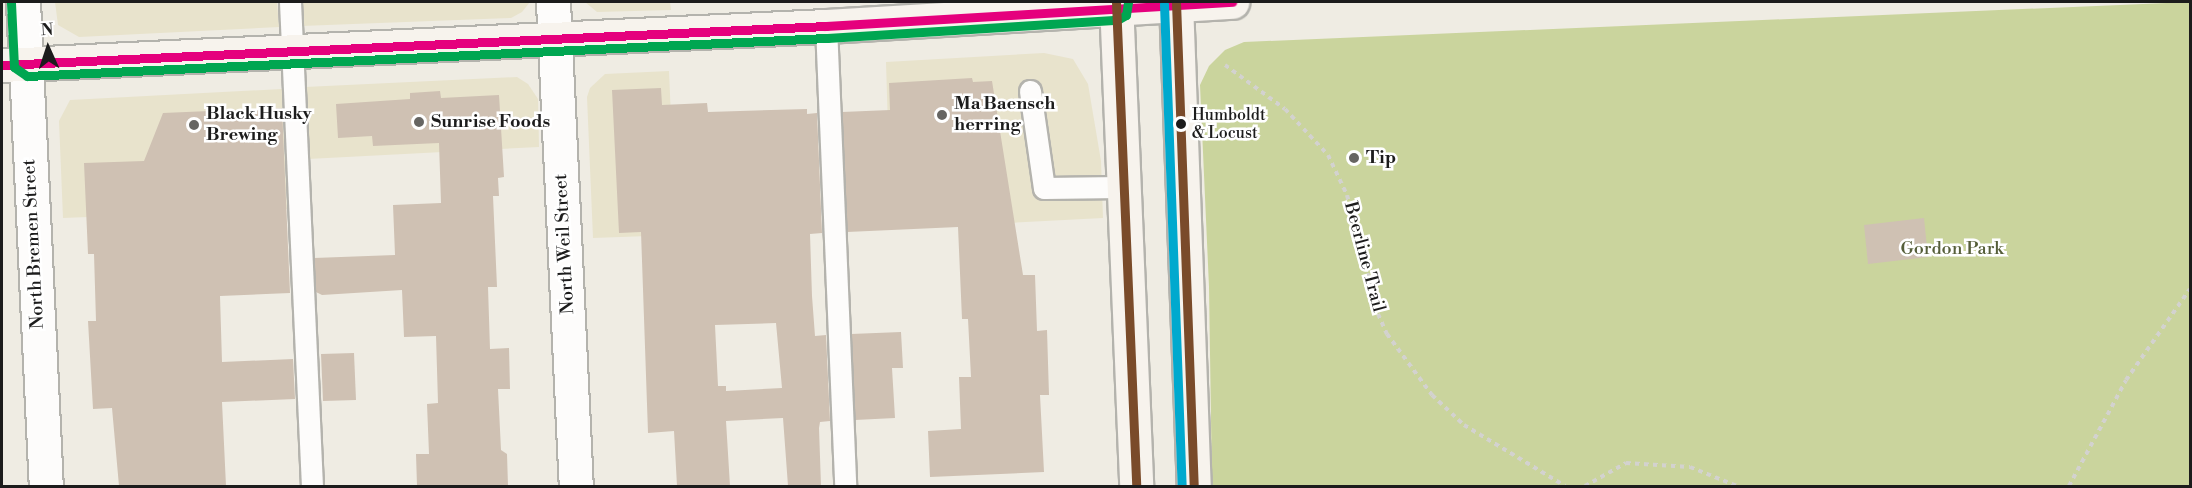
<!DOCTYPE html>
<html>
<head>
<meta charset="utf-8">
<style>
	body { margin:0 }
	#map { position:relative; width:2192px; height:488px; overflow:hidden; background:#efece3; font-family:"Libre Bodoni",serif }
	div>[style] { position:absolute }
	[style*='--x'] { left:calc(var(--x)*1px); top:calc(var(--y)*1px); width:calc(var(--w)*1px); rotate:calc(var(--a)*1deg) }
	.built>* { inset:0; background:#e8e3cc }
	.green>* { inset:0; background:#cad49d }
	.building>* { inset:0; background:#cfc1b3 }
	.path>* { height:4px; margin-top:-2px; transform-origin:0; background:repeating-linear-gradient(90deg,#d3d2cf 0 4.5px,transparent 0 9px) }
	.roads { filter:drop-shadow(2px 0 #b4b3ad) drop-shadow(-2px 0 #b4b3ad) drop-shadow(0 2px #b4b3ad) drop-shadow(0 -2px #b4b3ad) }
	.service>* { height:21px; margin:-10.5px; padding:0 10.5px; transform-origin:10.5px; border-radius:10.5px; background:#fdfcfb }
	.minor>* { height:33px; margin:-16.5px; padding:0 16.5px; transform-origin:16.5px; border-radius:16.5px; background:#fdfcfb }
	.secondary>* { height:33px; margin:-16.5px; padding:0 16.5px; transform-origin:16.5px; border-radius:16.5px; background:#f7f3ed }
	.bus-1>* { height:9px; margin:-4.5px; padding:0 4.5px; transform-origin:4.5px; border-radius:4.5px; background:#e5007d }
	.bus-2>* { height:9px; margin:-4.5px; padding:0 4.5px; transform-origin:4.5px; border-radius:4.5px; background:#00a651 }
	.bus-3>* { height:9px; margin:-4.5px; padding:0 4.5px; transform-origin:4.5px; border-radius:4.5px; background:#00a9ce }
	.bus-4>* { height:9px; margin:-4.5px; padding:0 4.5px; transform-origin:4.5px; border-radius:4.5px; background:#7a4b2a }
	.dots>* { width:16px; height:16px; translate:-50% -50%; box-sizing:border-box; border:3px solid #fff; border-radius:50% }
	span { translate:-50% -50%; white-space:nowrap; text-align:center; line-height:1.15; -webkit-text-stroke:5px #fff; paint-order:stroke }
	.bus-label { font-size:16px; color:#1c1c1c }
	.left { translate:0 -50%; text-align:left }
	.poi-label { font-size:18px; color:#1c1c1c; font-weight:700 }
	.street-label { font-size:18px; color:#1c1c1c }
	.park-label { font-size:18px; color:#555e39 }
	.frame { position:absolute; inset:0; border:3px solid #1c1c1c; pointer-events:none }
	.north { position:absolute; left:18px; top:18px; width:60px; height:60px; -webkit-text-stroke:4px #fff; paint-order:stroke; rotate:357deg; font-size:16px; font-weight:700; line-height:24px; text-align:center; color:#1c1c1c }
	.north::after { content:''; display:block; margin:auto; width:21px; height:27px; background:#1c1c1c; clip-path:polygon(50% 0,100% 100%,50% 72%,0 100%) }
</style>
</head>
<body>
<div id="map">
	<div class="built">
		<i style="clip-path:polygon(55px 2px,277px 2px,279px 27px,79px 37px,58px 25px)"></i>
		<i style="clip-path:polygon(300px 2px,530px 2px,522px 12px,511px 18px,301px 26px)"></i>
		<i style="clip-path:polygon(585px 2px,670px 2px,671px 10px,597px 12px)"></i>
		<i style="clip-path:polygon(1044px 53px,1073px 59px,1088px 84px,1101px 161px,1103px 218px,891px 229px,886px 62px)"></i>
		<i style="clip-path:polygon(669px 71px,676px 235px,593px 238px,587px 97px,590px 88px,605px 74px)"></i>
		<i style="clip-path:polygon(517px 77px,528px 84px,538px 99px,539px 147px,308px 159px,305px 87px)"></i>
		<i style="clip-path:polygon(282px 89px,287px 209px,63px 218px,59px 121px,70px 100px)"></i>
	</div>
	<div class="green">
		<i style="clip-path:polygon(2190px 2px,2190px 486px,1212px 486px,1209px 287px,1200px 85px,1209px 66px,1225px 50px,1244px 42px)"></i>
	</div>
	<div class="building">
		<i style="clip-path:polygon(972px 78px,973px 82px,992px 81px,1023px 275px,1035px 275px,1037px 331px,1047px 330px,1049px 395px,1040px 395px,1044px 472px,930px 477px,928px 431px,961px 429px,959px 377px,971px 377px,968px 319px,962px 319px,958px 227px,847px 232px,842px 112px,890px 110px,889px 83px)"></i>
		<i style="clip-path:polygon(evenodd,661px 88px,662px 105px,707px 103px,708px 112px,807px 109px,807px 114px,817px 113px,822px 233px,810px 234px,812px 296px,815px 336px,826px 335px,830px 421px,820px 422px,819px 428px,821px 486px,788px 486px,783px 418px,726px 421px,730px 486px,677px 486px,674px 431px,648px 433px,641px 232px,619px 233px,612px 90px,661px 88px,776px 323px,782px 388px,726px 391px,726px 386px,718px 386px,715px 325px,776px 323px)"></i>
		<i style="clip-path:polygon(440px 91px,441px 98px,499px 95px,504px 177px,498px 178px,499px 196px,493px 196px,497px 287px,488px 287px,490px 349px,509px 348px,510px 389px,498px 389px,501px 450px,507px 454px,508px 486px,417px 486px,416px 454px,429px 454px,427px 404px,438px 403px,436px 336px,404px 337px,402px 290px,322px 295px,316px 292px,314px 258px,395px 255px,393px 205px,441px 203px,439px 143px,373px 146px,372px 136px,338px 138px,336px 104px,410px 99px,410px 93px)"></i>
		<i style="clip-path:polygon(282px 108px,290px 293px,220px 296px,222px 362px,293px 359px,295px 399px,222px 402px,226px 486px,119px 486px,112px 408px,93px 409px,88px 321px,96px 321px,94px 254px,88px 254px,84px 163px,144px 161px,163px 113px)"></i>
		<i style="clip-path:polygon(1924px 218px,1928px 257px,1868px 264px,1864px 225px)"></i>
		<i style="clip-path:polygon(901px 332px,903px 368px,892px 368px,895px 418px,855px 420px,851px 334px)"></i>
		<i style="clip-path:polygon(354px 353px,356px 400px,323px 401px,321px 354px)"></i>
	</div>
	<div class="path">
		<i style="--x:1225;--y:65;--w:74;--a:36.3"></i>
		<i style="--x:1285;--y:109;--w:63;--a:46.9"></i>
		<i style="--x:1328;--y:155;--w:44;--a:64.6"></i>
		<i style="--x:1347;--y:195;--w:123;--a:75.4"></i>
		<i style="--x:1378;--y:314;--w:22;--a:66"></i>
		<i style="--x:1387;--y:334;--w:76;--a:53.6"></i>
		<i style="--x:1432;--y:395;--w:44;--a:43.2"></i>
		<i style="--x:1464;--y:425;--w:118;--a:31.1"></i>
		<i style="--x:1585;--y:486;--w:47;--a:-29.3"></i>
		<i style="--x:1626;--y:463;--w:64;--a:3.6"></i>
		<i style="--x:1690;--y:467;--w:51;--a:22"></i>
		<i style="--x:2069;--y:486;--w:120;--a:-61.7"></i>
		<i style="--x:2126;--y:380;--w:111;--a:-54.9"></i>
	</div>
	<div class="roads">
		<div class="service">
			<i style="--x:290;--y:2;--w:484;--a:87.4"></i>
			<i style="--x:826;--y:26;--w:460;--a:87.6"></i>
			<i style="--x:1030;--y:91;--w:98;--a:81.8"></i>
			<i style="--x:1044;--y:188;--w:77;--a:-0.7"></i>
		</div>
		<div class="minor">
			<i style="--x:23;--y:2;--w:485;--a:87.3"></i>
			<i style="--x:553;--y:2;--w:485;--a:87.3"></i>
		</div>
		<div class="secondary">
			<i style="--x:1116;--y:2;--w:484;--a:87.6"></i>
			<i style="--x:1176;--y:2;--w:484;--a:87.9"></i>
			<i style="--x:2;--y:65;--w:825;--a:-2.71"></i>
			<i style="--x:826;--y:26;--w:407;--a:-3.4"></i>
		</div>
	</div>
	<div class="bus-1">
		<i style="--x:2;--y:65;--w:825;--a:-2.71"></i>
		<i style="--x:826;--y:26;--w:407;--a:-3.4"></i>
	</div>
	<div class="bus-2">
		<i style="--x:11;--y:3;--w:64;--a:87.3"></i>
		<i style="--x:14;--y:67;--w:16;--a:35"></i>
		<i style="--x:27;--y:76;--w:801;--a:-2.72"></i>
		<i style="--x:827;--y:38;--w:291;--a:-3.6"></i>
		<i style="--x:1117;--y:20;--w:10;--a:-29"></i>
		<i style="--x:1126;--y:15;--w:13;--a:-81"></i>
	</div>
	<div class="bus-3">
		<i style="--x:1164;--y:4;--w:482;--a:87.9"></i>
	</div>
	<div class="bus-4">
		<i style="--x:1116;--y:2;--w:484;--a:87.6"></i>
		<i style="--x:1176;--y:2;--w:484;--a:87.9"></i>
	</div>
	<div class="dots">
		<i style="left:942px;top:115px;background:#666562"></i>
		<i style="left:419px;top:122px;background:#666562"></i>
		<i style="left:1181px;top:124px;background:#1c1c1c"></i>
		<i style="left:194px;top:125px;background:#666562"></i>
		<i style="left:1354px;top:158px;background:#666562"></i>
	</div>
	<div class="bus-label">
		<span class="left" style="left:1192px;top:124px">Humboldt<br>&amp; Locust</span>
	</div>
	<div class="poi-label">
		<span class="left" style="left:954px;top:115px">Ma Baensch<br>herring</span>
		<span class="left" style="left:206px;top:125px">Black Husky<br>Brewing</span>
		<span class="left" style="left:431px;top:122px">Sunrise Foods</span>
		<span class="left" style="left:1366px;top:158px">Tip</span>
	</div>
	<div class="street-label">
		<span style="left:34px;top:244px;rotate:-93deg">North Bremen Street</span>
		<span style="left:565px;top:244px;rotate:-93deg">North Weil Street</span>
		<span style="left:1364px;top:257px;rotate:75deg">Beerline Trail</span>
	</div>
	<div class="park-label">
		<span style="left:1952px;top:249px">Gordon Park</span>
	</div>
	<div class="frame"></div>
	<div class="north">N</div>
</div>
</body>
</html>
